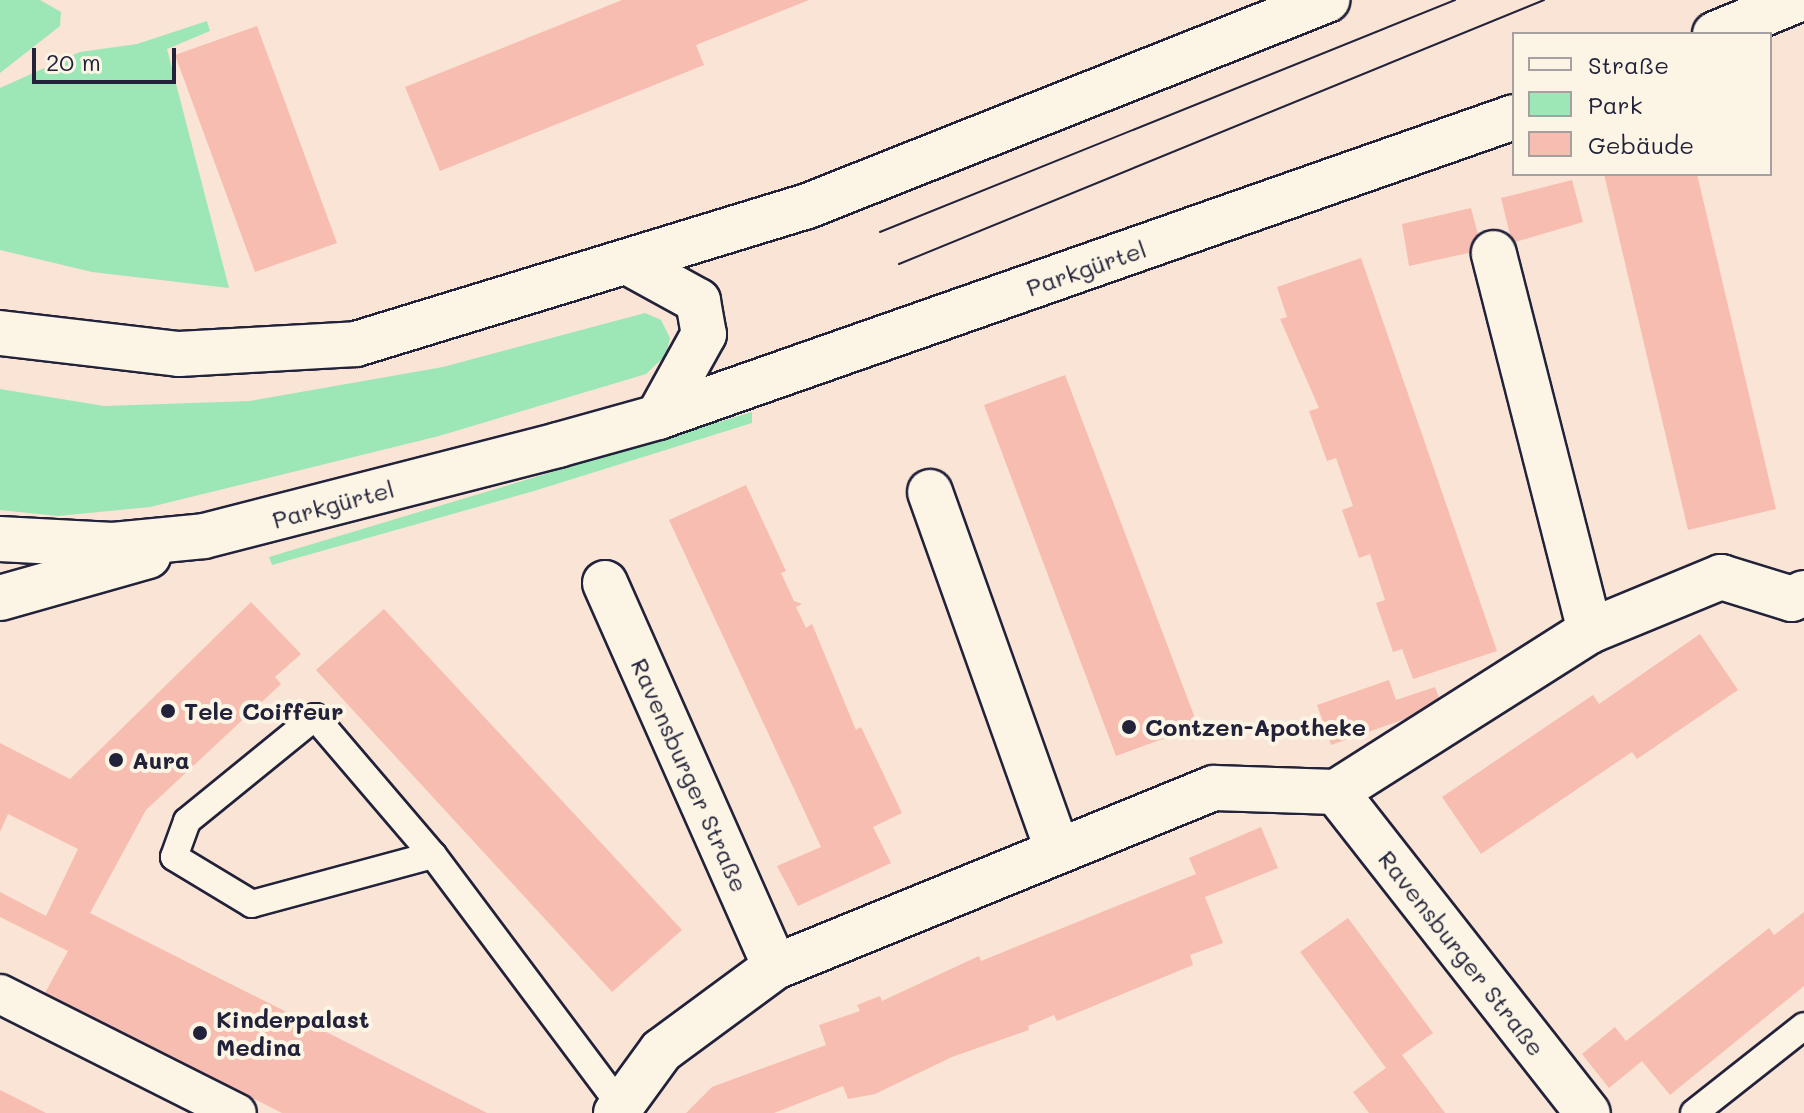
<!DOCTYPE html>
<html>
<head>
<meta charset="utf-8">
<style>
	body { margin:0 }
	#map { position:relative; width:1804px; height:1113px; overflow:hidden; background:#fae4d5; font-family:Mali,sans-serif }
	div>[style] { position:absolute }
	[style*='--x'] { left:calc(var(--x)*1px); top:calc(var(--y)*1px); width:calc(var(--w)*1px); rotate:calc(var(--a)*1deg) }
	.green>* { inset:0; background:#9de6b5 }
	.building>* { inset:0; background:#f7bdb0 }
	.roads { filter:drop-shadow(2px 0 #22223b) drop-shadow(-2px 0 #22223b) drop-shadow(0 2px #22223b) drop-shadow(0 -2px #22223b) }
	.service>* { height:26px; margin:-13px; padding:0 13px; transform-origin:13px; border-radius:13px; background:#fcf5e5 }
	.pedestrian>* { height:38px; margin:-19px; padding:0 19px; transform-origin:19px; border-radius:19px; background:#fcf5e5 }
	.minor>* { height:44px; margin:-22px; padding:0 22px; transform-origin:22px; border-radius:22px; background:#fcf5e5 }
	.secondary>* { height:44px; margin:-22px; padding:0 22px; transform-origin:22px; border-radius:22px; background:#fcf5e5 }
	.tram>* { height:2px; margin:-1px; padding:0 1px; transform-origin:1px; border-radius:1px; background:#22223b }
	.dots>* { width:22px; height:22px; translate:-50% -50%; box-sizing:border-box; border:4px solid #fcf5e5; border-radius:50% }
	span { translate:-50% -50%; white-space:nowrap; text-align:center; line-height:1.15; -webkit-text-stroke:8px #fcf5e5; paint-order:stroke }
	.street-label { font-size:24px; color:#22223b }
	.poi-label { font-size:24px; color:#22223b; font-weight:700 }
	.left { translate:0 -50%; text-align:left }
	.legend { position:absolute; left:1512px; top:32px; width:260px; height:144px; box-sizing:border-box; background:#fcf5e5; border:2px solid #a5a1a1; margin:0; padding:10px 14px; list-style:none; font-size:24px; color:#22223b }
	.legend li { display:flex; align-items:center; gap:16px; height:40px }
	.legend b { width:40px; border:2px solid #a5a1a1 }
	.scale { position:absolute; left:32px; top:48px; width:144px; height:36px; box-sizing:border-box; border:4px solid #22223b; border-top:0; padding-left:10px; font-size:24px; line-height:28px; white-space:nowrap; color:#22223b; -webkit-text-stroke:6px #fcf5e5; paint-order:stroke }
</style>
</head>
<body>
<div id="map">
	<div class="green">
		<i style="clip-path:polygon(0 0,40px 0,61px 12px,60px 26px,0 73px)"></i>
		<i style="clip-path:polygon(207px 21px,210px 31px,167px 49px,229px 288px,92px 272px,0 250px,0 88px,80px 52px,137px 44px)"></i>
		<i style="clip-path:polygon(645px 313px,661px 320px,670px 338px,666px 355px,646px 374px,439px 436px,150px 507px,58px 516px,0 510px,0 389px,104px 406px,250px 401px,443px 367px)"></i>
		<i style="clip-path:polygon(752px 412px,752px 423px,534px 491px,272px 565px,269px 557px)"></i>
	</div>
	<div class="building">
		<i style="clip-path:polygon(622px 0,809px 0,696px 45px,704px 65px,440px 171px,405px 87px)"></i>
		<i style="clip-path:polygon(257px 26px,337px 243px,255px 272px,175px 55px)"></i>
		<i style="clip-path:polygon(1604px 174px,1697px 174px,1776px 509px,1688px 530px)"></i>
		<i style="clip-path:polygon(1572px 180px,1583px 222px,1512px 243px,1501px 198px)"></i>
		<i style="clip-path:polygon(1471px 208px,1482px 250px,1409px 266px,1402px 224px)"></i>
		<i style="clip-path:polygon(1361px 258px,1497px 651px,1413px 679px,1402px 649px,1393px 652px,1376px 603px,1385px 600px,1370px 554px,1359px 558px,1342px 510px,1353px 506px,1336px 458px,1327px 461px,1309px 411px,1319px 408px,1280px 319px,1287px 317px,1277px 287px)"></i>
		<i style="clip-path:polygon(1065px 375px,1198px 726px,1116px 756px,984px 405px)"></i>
		<i style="clip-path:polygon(746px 485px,786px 571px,781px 573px,794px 601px,802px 604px,796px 607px,806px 628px,812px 624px,856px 730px,861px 727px,902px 813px,873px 827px,891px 863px,798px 906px,777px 866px,821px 847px,669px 520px)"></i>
		<i style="clip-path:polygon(251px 602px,301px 654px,275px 677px,281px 684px,146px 810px,90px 913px,487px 1113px,282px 1113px,45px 993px,68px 951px,0 917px,0 892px,46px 916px,78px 849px,8px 814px,0 832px,0 743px,70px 779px)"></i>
		<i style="clip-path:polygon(384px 609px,682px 930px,612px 992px,316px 670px)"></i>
		<i style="clip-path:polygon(1700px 634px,1738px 690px,1637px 759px,1632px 752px,1481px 854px,1442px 797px,1593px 695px,1599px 704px)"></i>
		<i style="clip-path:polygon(1389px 680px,1396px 700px,1435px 687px,1442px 706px,1331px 745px,1317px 705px)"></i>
		<i style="clip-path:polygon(1261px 827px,1278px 868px,1205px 897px,1223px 943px,1190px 955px,1193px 965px,1057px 1021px,1054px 1015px,1028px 1026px,1029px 1030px,952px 1057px,875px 1094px,848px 1099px,843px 1086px,774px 1113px,686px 1113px,712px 1087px,826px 1045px,819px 1025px,860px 1011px,857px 1005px,880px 996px,882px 1001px,979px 956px,981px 961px,1196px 874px,1189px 858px)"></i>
		<i style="clip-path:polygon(1804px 912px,1804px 986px,1670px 1095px,1642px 1061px,1609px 1088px,1582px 1054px,1615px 1027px,1626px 1041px,1769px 928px,1774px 935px)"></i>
		<i style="clip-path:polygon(1348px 918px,1433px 1033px,1402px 1055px,1445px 1113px,1369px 1113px,1353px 1092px,1386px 1068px,1300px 952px)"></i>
		<i style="clip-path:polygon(0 1090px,46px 1113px,0 1113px)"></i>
	</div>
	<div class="roads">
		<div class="service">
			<i style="--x:433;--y:855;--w:188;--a:164.9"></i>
			<i style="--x:252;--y:904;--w:91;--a:-148.9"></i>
			<i style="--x:174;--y:857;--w:38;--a:-70"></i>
			<i style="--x:187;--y:821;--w:165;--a:-39.1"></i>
			<i style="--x:315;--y:717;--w:182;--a:49.5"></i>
			<i style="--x:433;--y:855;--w:314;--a:53.2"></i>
			<i style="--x:1694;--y:1113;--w:140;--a:-38.3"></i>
		</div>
		<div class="pedestrian">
			<i style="--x:0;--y:994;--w:265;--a:26.7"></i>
		</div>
		<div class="minor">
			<i style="--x:930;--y:492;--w:379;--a:70.4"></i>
			<i style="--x:605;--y:583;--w:420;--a:66.1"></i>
			<i style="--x:1590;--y:631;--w:142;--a:-22.4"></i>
			<i style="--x:1721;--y:577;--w:74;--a:17.2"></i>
			<i style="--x:1792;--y:599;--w:13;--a:-27"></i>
			<i style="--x:1336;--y:792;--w:301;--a:-32.4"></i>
			<i style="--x:1590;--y:631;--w:390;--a:-104.3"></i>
			<i style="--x:616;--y:1113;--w:77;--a:-54"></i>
			<i style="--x:661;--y:1051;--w:142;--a:-36.4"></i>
			<i style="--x:775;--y:967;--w:474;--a:-22.2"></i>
			<i style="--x:1214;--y:788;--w:122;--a:1.9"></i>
			<i style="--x:1336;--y:792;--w:408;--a:51.9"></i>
		</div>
		<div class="secondary">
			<i style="--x:1715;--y:34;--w:89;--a:-22.5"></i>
			<i style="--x:629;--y:263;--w:79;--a:28.8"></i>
			<i style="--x:698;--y:301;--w:34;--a:80"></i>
			<i style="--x:704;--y:334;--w:95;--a:119"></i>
			<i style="--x:0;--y:333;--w:180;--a:6.7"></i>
			<i style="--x:179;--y:354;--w:177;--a:-3.2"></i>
			<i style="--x:356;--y:344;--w:469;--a:-17"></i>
			<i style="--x:805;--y:207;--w:562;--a:-21.63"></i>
			<i style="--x:0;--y:539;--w:113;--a:3"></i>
			<i style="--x:113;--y:545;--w:91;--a:-5.6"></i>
			<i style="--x:204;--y:536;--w:366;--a:-14.4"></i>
			<i style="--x:558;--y:445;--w:104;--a:-15.6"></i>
			<i style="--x:658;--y:417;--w:907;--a:-19.31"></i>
			<i style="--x:0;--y:598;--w:154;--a:-15.8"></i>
		</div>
	</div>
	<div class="tram">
		<i style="--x:880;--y:232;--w:620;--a:-21.97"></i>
		<i style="--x:899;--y:264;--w:697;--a:-22.26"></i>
	</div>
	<div class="dots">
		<i style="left:168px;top:711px;background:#22223b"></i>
		<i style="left:1129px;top:727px;background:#22223b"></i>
		<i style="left:116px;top:760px;background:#22223b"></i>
		<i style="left:200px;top:1033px;background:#22223b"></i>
	</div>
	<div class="street-label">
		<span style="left:1086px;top:268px;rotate:-19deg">Parkgürtel</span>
		<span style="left:333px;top:504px;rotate:-15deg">Parkgürtel</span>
		<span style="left:690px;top:775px;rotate:66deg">Ravensburger Straße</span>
		<span style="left:1462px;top:953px;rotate:52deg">Ravensburger Straße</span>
	</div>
	<div class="poi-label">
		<span class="left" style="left:184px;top:711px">Tele Coiffeur</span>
		<span class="left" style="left:1145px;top:727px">Contzen-Apotheke</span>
		<span class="left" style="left:132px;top:760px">Aura</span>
		<span class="left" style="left:216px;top:1033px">Kinderpalast<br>Medina</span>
	</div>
	<ul class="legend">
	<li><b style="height:10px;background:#fcf5e5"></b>Straße</li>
	<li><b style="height:22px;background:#9de6b5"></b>Park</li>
	<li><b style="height:22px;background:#f7bdb0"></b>Gebäude</li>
	</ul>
	<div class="scale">20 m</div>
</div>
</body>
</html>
